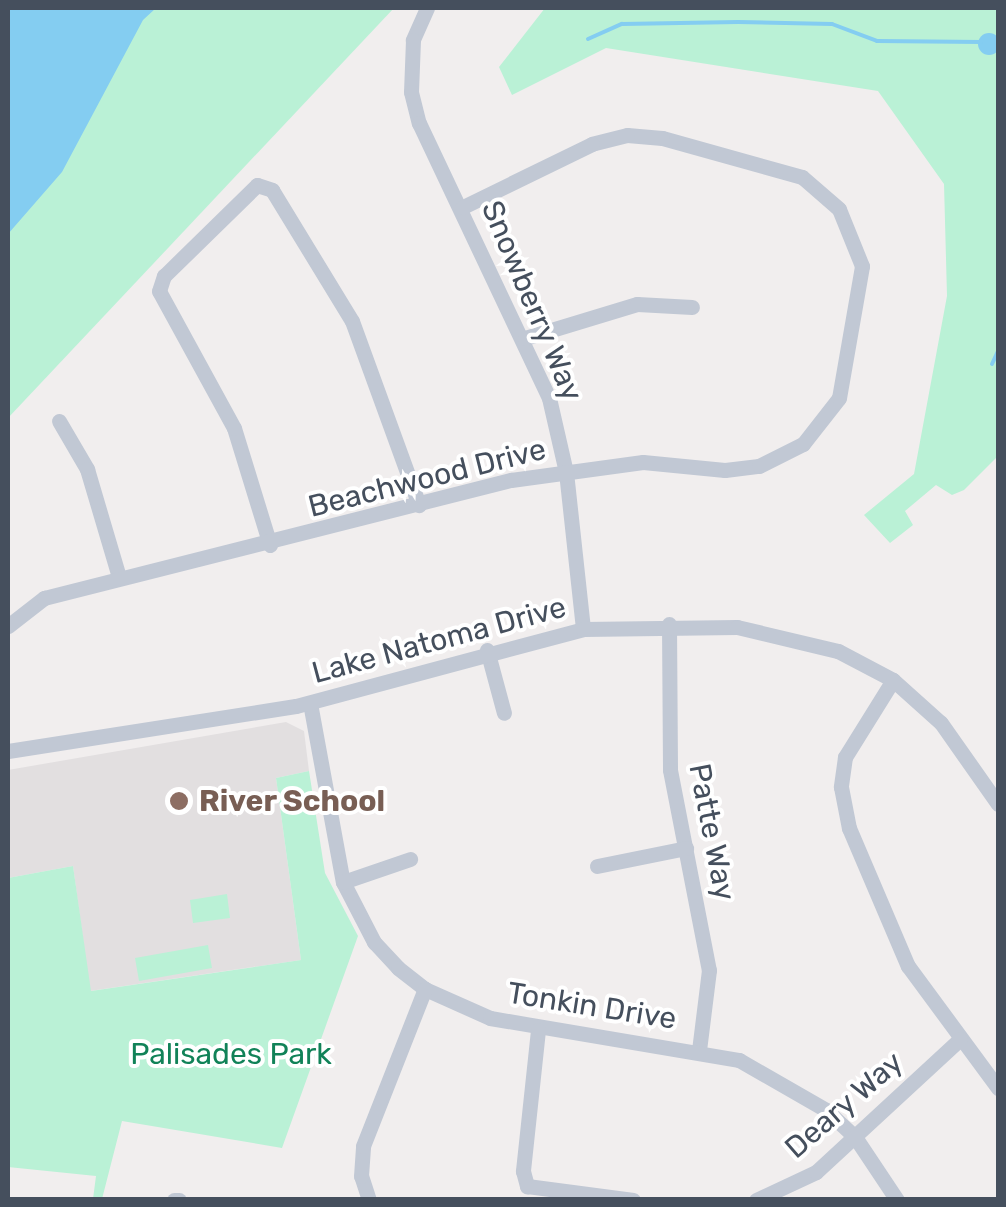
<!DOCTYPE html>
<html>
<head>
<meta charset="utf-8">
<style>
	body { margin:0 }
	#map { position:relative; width:1006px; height:1207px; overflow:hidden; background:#f1eeee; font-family:Rubik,sans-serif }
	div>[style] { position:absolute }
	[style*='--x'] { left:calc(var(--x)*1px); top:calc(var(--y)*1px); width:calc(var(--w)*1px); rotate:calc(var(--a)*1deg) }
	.education>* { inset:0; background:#e2dfe0 }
	.green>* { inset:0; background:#baf1d6 }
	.water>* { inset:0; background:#84cdf1 }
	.round { border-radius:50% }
	.stream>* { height:4px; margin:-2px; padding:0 2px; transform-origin:2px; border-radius:2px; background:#84cdf1 }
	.minor>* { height:15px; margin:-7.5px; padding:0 7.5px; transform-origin:7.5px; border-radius:7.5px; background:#c1c8d4 }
	.dots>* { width:28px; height:28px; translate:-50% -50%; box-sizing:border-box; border:5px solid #fff; border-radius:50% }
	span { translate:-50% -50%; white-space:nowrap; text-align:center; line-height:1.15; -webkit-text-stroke:8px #fff; paint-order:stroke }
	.street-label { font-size:30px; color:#454f5d }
	.education-label { font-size:30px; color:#785e54; font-weight:700 }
	.left { translate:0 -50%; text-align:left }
	.park-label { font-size:30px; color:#118258 }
	.frame { position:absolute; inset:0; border:10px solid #454f5d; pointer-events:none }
</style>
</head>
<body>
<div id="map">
	<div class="education">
		<i style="clip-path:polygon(286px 722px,304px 731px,309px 771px,276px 778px,301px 960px,90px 991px,73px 866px,8px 878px,8px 770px)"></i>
	</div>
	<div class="green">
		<i style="clip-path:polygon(8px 8px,394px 8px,8px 418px)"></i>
		<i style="clip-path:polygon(545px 8px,998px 8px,998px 456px,964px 490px,952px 495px,936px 485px,905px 511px,913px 525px,890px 543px,864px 515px,914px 474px,947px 296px,944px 184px,878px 91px,606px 48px,512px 95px,499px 67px)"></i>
		<i style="clip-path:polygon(309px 771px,325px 873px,358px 936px,282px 1148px,122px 1121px,102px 1199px,93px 1199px,96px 1176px,8px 1167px,8px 878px,73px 866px,91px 991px,301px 960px,276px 778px)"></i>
		<i style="clip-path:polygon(227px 894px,230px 918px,193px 923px,190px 900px)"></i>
		<i style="clip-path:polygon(208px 945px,212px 968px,139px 981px,135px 958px)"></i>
	</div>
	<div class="water">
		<i style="clip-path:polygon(8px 8px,156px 8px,143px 20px,62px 172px,8px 234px)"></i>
		<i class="round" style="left:978px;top:33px;width:22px;height:22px"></i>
	</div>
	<div class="stream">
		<i style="--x:588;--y:39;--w:37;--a:-24"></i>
		<i style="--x:622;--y:24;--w:116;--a:-1"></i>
		<i style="--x:738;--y:22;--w:94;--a:1.2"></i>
		<i style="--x:832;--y:24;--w:48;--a:20.7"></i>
		<i style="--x:877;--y:41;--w:104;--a:0.6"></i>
		<i style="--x:992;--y:364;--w:14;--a:-65"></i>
	</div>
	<div class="minor">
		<i style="--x:427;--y:8;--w:35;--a:114"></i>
		<i style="--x:413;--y:40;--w:52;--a:92.2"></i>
		<i style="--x:411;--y:92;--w:32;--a:76"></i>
		<i style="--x:419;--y:123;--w:304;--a:64.7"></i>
		<i style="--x:549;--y:398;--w:76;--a:77.1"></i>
		<i style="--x:566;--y:472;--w:158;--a:83.8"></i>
		<i style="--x:525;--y:338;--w:117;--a:-16.9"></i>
		<i style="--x:637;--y:304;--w:55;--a:3.1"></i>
		<i style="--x:59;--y:421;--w:56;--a:59.7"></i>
		<i style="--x:87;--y:469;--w:113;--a:73.5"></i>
		<i style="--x:270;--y:545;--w:122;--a:-107.1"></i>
		<i style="--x:234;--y:428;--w:156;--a:-118.7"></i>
		<i style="--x:159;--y:291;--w:16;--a:-72"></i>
		<i style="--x:164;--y:276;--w:130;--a:-44.4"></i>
		<i style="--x:257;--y:185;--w:16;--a:18"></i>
		<i style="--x:272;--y:190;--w:153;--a:58.6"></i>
		<i style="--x:352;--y:321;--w:196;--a:70"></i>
		<i style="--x:669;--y:624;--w:146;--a:89.6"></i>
		<i style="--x:670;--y:770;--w:204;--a:79"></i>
		<i style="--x:709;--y:970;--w:81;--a:97.1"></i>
		<i style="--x:8;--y:626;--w:46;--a:-37.9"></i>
		<i style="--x:44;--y:598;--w:482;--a:-14.2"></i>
		<i style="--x:511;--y:480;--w:133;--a:-7.8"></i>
		<i style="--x:643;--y:462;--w:82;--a:5.6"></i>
		<i style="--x:725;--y:470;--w:34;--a:-7"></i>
		<i style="--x:759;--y:466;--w:49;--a:-26.6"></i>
		<i style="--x:803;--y:444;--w:58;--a:-52"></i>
		<i style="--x:839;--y:398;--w:134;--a:-80.1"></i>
		<i style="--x:862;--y:266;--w:61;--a:-112"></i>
		<i style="--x:839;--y:209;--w:49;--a:-139.1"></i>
		<i style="--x:802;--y:177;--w:145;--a:-164.4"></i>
		<i style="--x:662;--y:138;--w:35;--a:-175"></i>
		<i style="--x:627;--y:135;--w:36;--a:166"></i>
		<i style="--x:592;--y:144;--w:144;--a:154"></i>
		<i style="--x:487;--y:650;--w:65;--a:74.9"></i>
		<i style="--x:893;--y:680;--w:91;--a:121.9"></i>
		<i style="--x:845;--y:757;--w:30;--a:98"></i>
		<i style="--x:841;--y:787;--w:42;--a:79"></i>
		<i style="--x:849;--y:828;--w:150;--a:66.9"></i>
		<i style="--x:908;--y:966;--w:152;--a:53.6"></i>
		<i style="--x:310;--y:703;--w:182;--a:79.6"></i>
		<i style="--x:343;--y:882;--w:68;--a:62.7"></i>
		<i style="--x:374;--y:942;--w:35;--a:47"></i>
		<i style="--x:398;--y:968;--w:34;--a:38"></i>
		<i style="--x:425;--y:989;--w:71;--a:24"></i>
		<i style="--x:490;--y:1018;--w:253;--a:9.6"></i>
		<i style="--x:739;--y:1060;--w:100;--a:29.9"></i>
		<i style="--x:826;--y:1110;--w:40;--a:43"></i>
		<i style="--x:855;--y:1137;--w:76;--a:56.3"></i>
		<i style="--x:8;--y:751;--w:291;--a:-8.9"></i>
		<i style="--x:296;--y:706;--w:297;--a:-15"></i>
		<i style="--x:583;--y:629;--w:154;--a:-0.7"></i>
		<i style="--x:737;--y:627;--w:104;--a:13.4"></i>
		<i style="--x:838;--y:651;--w:62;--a:27.8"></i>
		<i style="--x:893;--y:680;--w:64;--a:41.9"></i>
		<i style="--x:941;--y:723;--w:99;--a:54.9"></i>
		<i style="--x:597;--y:866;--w:91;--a:-11.4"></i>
		<i style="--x:343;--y:882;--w:71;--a:-18.9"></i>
		<i style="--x:538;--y:1030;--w:142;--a:96.1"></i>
		<i style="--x:523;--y:1171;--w:16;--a:75"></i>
		<i style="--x:527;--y:1186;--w:107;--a:7.5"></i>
		<i style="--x:174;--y:1200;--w:5;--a:0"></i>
		<i style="--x:369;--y:1200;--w:25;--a:-108"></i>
		<i style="--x:361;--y:1176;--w:30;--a:-86"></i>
		<i style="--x:363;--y:1146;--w:169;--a:-68.5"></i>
		<i style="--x:756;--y:1200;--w:66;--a:-25"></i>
		<i style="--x:816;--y:1172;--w:196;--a:-42.7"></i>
	</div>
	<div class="dots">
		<i style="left:179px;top:801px;background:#8d6e63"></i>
	</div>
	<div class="street-label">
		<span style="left:532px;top:301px;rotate:67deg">Snowberry Way</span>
		<span style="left:427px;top:478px;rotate:-14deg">Beachwood Drive</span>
		<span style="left:439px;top:640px;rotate:-15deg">Lake Natoma Drive</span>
		<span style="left:712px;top:832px;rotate:79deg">Patte Way</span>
		<span style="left:592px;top:1006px;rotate:9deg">Tonkin Drive</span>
		<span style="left:844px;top:1105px;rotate:-41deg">Deary Way</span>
	</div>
	<div class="education-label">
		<span class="left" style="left:199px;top:801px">River School</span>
	</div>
	<div class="park-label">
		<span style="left:231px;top:1054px">Palisades Park</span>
	</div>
	<div class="frame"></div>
</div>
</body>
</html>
